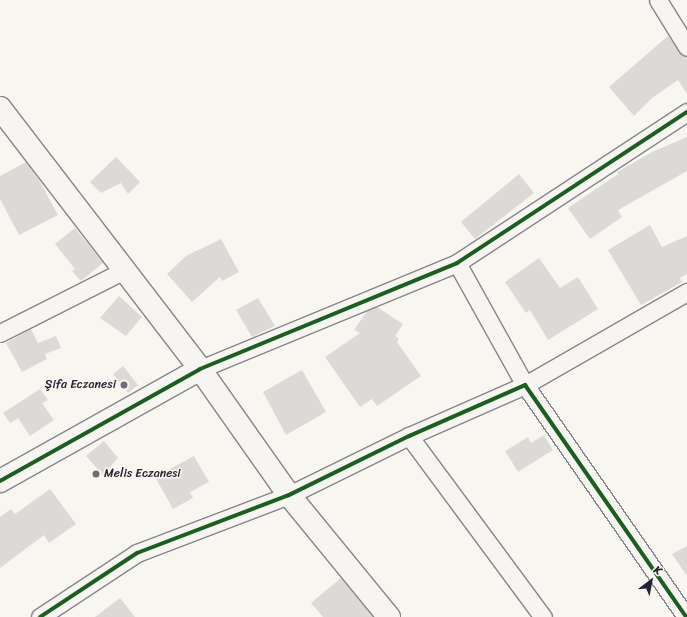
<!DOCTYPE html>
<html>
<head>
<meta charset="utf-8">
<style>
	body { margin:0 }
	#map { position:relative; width:687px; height:617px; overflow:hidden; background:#f8f6f0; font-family:Sriracha,sans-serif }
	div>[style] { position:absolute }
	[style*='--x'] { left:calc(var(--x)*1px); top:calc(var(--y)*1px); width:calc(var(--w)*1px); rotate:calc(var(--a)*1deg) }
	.building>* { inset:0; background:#dbdad7 }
	.roads { filter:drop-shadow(1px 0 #878688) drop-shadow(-1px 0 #878688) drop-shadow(0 1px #878688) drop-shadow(0 -1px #878688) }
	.street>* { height:17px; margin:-8.5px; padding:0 8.5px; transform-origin:8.5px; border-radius:8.5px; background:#f6f5f1 }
	.secondary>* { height:22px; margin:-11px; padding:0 11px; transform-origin:11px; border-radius:11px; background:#f6f5f1 }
	.cycleway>* { height:4px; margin:-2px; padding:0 2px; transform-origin:2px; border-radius:2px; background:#1b5e20 }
	.dots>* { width:11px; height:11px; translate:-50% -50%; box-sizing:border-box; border:2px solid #fbf7ec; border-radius:50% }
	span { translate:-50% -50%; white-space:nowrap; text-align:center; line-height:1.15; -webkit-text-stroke:3px #fbf7ec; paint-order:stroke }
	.poi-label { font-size:12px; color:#22223b }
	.right { translate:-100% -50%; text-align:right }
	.left { translate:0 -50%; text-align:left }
	.north { position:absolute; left:631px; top:561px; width:40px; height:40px; -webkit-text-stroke:3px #fbf7ec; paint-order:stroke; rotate:32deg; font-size:11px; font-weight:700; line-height:16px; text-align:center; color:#22223b }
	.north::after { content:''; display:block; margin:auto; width:14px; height:18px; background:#22223b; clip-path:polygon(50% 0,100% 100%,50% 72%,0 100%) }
</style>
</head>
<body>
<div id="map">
	<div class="building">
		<i style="clip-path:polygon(668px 36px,687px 60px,687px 94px,678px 80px,652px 98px,634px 116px,609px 87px)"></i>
		<i style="clip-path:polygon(687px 137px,687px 171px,618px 210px,622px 217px,590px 239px,568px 208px,618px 174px,617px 172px,652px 152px)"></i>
		<i style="clip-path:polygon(116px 157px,140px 182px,128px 194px,121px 183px,101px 193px,90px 182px)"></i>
		<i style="clip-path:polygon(26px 162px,39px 180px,58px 215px,19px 235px,0 199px,0 176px)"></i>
		<i style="clip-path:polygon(519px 174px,534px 193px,475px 239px,461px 222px)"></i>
		<i style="clip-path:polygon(650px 225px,662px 247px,687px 236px,687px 274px,680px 278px,682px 282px,641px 305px,608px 250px)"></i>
		<i style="clip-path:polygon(75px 228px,103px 263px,81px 281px,72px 271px,75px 269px,55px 244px)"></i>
		<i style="clip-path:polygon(221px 239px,239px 272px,222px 281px,220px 277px,192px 302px,167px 274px,186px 256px)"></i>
		<i style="clip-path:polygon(539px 258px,560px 288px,578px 277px,598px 309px,548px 340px,530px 310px,526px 313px,505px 282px)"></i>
		<i style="clip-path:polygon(119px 296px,142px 317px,126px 336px,100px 318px)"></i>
		<i style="clip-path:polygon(258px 298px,275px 326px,252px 337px,236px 310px)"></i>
		<i style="clip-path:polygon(377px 307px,403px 324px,395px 336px,399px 339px,397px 342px,421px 376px,377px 406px,372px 399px,360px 407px,325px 357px,360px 333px,354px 330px,367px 311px)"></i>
		<i style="clip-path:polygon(31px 329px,38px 343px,56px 336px,61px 348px,45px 354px,47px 359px,22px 372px,6px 343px)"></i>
		<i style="clip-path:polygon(123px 366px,138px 385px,128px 393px,113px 374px)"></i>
		<i style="clip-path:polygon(302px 370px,326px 412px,286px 435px,263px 392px)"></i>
		<i style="clip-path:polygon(40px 389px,48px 400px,42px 403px,54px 420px,30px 436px,18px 418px,10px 423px,3px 413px)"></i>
		<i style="clip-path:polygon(544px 435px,553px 450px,518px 472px,505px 451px,528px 437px,531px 443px)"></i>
		<i style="clip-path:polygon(104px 441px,118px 458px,103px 475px,86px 456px)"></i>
		<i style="clip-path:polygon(194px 456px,209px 482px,190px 492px,193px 498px,173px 509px,155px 477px)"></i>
		<i style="clip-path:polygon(50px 489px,76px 524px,49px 543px,44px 535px,0 568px,0 517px,11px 509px,15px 514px)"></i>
		<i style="clip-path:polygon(687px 546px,687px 576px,672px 554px)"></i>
		<i style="clip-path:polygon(341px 578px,373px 617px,323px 617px,311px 603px)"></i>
		<i style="clip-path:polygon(120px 598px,135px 617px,95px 617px)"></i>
	</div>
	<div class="roads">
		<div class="street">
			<i style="--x:658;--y:0;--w:55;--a:58.3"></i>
			<i style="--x:457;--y:263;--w:140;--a:60.9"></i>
			<i style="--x:525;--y:385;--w:187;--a:-29.9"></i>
			<i style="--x:0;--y:333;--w:138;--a:-26.8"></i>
			<i style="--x:200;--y:369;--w:278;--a:-22.4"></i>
			<i style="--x:457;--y:263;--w:275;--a:-33.3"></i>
			<i style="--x:409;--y:436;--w:225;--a:53.5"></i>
			<i style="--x:40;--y:617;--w:116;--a:-33.4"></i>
			<i style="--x:137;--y:553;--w:163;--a:-20.9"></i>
			<i style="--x:289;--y:495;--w:134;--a:-26.2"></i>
			<i style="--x:409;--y:436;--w:127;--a:-23.7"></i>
			<i style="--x:525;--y:385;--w:282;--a:55.2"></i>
		</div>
		<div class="secondary">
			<i style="--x:0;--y:108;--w:329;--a:52.5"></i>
			<i style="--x:200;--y:369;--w:154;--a:54.8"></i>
			<i style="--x:289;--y:495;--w:158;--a:50.7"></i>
			<i style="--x:0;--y:481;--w:229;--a:-29.2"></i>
		</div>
	</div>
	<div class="cycleway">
		<i style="--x:0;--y:481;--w:229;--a:-29.2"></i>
		<i style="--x:200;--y:369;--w:278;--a:-22.4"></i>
		<i style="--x:457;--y:263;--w:275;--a:-33.3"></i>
		<i style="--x:40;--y:617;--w:116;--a:-33.4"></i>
		<i style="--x:137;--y:553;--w:163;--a:-20.9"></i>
		<i style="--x:289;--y:495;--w:134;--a:-26.2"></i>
		<i style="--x:409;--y:436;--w:127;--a:-23.7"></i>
		<i style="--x:525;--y:385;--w:282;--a:55.2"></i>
	</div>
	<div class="dots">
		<i style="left:124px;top:385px;background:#6d6c7a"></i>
		<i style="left:96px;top:474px;background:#6d6c7a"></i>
	</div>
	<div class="poi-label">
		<span class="right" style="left:116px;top:385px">Şifa Eczanesi</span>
		<span class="left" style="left:104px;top:474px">Melis Eczanesi</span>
	</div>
	<div class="north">K</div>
</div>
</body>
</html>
